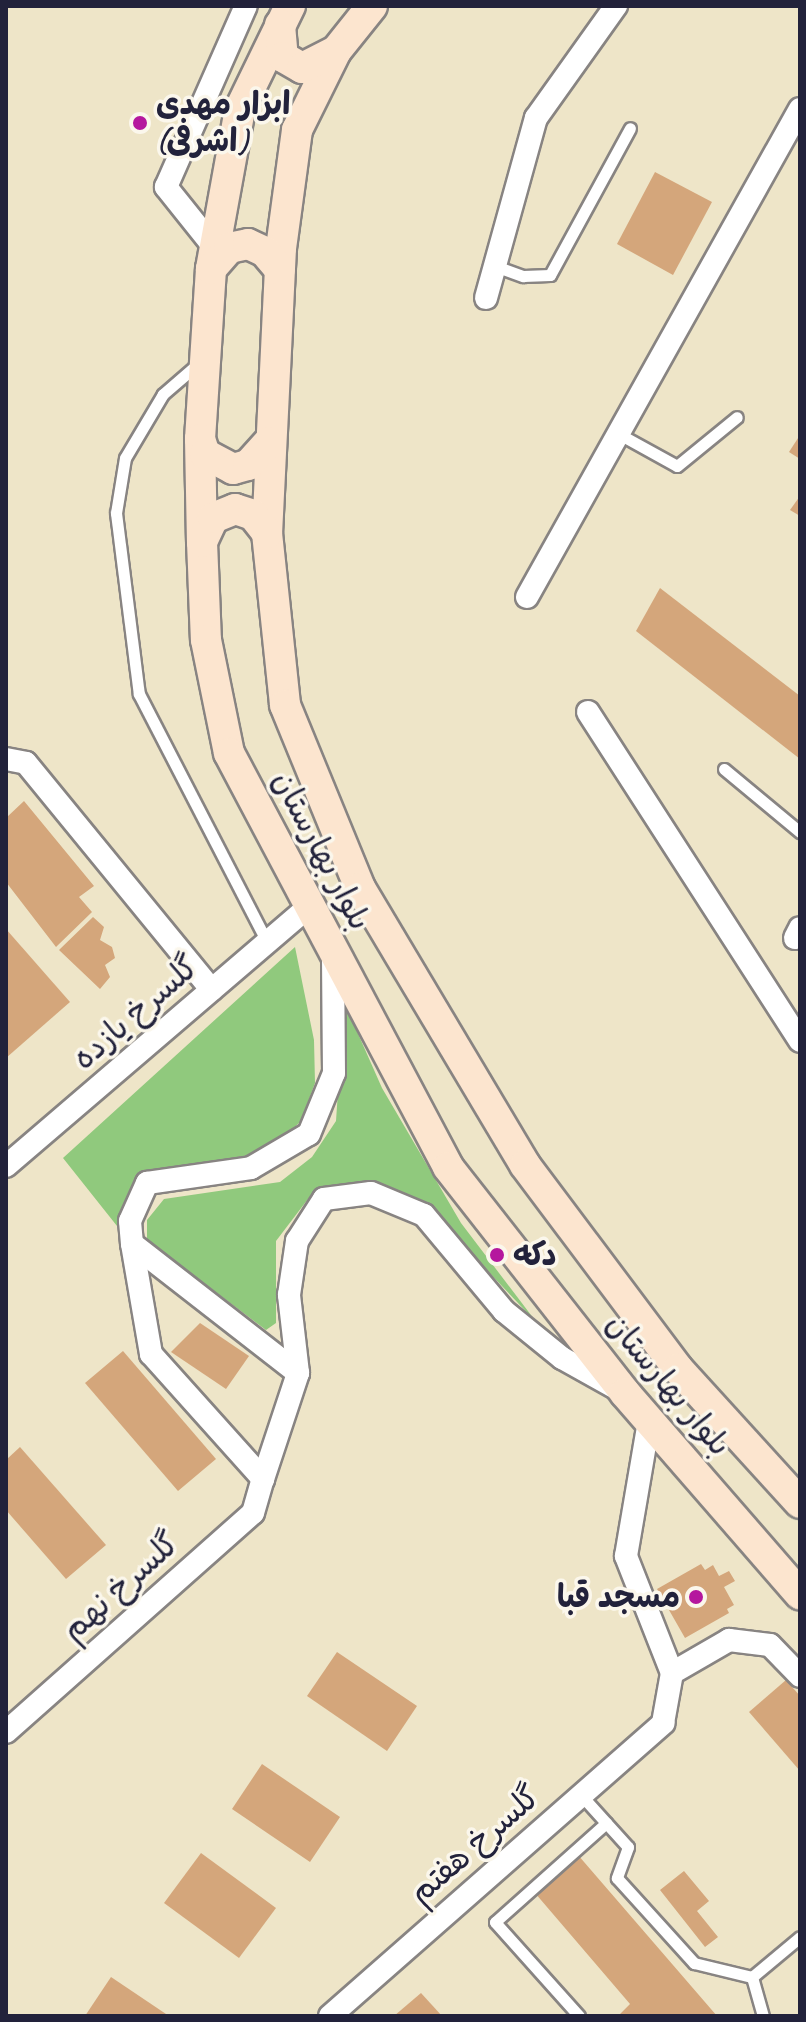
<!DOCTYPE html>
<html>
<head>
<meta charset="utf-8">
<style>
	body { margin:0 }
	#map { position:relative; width:806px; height:2022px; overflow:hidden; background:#eee5c8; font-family:Caveat,"Playpen Sans Arabic",sans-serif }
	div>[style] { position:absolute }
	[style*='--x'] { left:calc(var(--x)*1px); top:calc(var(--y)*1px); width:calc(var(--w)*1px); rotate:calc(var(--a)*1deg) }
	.green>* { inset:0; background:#90c97d }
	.building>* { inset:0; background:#d4a67b }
	.roads { filter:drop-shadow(2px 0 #888482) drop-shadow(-2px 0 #888482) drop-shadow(0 2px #888482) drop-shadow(0 -2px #888482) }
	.lane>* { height:11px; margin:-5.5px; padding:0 5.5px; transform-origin:5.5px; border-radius:5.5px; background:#fff }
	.street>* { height:22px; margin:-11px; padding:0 11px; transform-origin:11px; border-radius:11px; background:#fff }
	.secondary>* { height:30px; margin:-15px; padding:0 15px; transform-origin:15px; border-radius:15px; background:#fce5cf }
	.dots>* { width:22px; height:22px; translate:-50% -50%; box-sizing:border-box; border:4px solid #fbf7ec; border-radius:50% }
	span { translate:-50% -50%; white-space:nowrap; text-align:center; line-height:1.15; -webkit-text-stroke:7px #fbf7ec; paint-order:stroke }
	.poi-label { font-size:32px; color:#22223b; font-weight:700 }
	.left { translate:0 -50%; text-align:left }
	.right { translate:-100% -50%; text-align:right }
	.street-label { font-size:32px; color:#22223b }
	.frame { position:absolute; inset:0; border:8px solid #22223b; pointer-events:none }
</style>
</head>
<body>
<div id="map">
	<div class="green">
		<i style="clip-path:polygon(295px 947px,314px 1040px,315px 1083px,301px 1121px,279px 1142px,250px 1155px,158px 1170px,136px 1179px,117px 1226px,63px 1158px)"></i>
		<i style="clip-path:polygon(344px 1002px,382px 1088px,461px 1223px,537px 1323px,428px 1208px,378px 1185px,326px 1188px,308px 1199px,276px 1241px,276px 1323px,266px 1330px,147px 1240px,147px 1220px,164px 1199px,280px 1182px,312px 1157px,336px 1121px)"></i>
	</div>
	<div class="building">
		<i style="clip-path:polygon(655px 172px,712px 202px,673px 275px,617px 244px)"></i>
		<i style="clip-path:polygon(800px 435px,800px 459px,789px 452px)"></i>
		<i style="clip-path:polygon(800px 496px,800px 516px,790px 510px)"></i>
		<i style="clip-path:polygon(660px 588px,800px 696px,800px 759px,636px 631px)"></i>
		<i style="clip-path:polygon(24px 801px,94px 886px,79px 897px,92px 912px,56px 947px,6px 882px,6px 818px)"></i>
		<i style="clip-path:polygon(93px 917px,104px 927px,100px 940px,112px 947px,115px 958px,105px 965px,110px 977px,100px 989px,59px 950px)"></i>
		<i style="clip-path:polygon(6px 929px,70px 1002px,6px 1058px)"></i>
		<i style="clip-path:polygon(200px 1323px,249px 1356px,226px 1389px,171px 1352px)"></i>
		<i style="clip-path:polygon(123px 1351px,216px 1459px,178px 1491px,85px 1383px)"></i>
		<i style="clip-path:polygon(20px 1447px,106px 1545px,66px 1579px,6px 1510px,6px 1460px)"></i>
		<i style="clip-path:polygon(701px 1564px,705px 1570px,713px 1565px,719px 1576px,729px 1571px,735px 1581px,724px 1587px,734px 1605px,727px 1609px,729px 1613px,685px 1638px,657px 1589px)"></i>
		<i style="clip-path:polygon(337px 1652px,417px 1706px,387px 1751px,307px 1696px)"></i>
		<i style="clip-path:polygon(786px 1680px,800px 1696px,800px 1771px,749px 1712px)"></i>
		<i style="clip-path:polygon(262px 1764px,340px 1817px,310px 1862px,232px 1809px)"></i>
		<i style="clip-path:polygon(201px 1853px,276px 1908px,239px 1958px,164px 1903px)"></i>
		<i style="clip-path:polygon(578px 1855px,717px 2016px,618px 2016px,630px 2004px,535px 1893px)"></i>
		<i style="clip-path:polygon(684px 1871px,709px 1901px,697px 1911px,718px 1937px,705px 1947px,660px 1890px)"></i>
		<i style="clip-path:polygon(111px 1977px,169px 2016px,85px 2016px)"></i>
		<i style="clip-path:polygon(421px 1993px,442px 2016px,394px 2016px)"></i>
	</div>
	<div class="roads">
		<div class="lane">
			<i style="--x:495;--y:266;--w:30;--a:20"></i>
			<i style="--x:523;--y:276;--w:27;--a:-2"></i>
			<i style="--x:550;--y:275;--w:167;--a:-61.4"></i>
			<i style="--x:199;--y:363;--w:48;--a:139.3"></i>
			<i style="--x:163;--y:394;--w:74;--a:120.7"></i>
			<i style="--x:125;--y:458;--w:56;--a:99.3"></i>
			<i style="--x:116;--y:513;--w:182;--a:82.8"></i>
			<i style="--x:139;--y:694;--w:279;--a:62.7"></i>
			<i style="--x:619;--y:434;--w:66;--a:28.9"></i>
			<i style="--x:677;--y:466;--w:77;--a:-39.2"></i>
			<i style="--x:724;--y:769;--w:99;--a:39.7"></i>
			<i style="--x:581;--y:1795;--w:70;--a:47.9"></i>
			<i style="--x:628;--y:1847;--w:33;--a:110"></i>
			<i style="--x:617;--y:1878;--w:115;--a:47.8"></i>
			<i style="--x:694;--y:1963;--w:60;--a:13.6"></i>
			<i style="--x:579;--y:2016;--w:126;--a:-131.8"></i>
			<i style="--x:495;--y:1922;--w:149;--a:-41.7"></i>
			<i style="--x:763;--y:2016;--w:41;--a:-105.8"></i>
			<i style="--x:752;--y:1977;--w:62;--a:-39.8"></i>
		</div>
		<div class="street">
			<i style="--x:214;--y:247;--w:77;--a:-128.7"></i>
			<i style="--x:166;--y:187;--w:198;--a:-66.2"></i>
			<i style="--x:486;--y:298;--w:187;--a:-74.5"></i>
			<i style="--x:536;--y:118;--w:138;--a:-54.5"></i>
			<i style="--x:527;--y:597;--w:559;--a:-60.78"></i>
			<i style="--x:588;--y:712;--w:391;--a:57.2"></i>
			<i style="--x:6;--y:759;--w:20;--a:11"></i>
			<i style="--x:26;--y:763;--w:293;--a:50.7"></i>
			<i style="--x:795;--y:938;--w:11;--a:-63"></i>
			<i style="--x:6;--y:1166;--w:396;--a:-40.6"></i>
			<i style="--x:132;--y:1244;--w:23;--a:-95"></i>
			<i style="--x:130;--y:1221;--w:42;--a:-65.9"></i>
			<i style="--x:147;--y:1183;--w:105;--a:-8.2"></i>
			<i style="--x:251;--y:1168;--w:67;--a:-30.4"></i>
			<i style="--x:309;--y:1134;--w:66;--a:-67.7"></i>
			<i style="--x:334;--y:1073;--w:119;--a:-90.5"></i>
			<i style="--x:298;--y:1373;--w:210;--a:-142.1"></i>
			<i style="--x:132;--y:1244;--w:112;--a:80.2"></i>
			<i style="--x:151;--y:1354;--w:168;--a:48.1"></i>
			<i style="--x:263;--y:1479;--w:112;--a:-71.7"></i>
			<i style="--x:298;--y:1373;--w:79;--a:-96.6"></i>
			<i style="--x:289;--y:1295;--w:55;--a:-81.6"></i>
			<i style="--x:297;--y:1241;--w:50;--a:-57.3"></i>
			<i style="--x:324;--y:1199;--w:47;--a:-7.3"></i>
			<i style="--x:371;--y:1193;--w:57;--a:22.5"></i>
			<i style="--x:424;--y:1215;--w:125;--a:50.2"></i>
			<i style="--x:504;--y:1311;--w:75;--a:39"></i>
			<i style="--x:562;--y:1358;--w:62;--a:29.1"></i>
			<i style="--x:672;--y:1673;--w:66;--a:-30.1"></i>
			<i style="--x:729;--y:1640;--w:41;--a:7"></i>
			<i style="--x:770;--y:1645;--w:43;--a:45.9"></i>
			<i style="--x:6;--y:1732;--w:330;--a:-41.6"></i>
			<i style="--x:253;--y:1513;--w:35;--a:-74"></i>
			<i style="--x:330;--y:2016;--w:444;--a:-41.3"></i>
			<i style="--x:663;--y:1723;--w:51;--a:-79.8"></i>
			<i style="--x:672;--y:1673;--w:126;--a:-111.5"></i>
			<i style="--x:626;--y:1556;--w:137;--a:-80.3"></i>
		</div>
		<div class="secondary">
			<i style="--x:290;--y:6;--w:114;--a:115.9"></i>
			<i style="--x:240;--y:109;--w:163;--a:100.3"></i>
			<i style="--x:211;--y:269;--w:170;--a:93.7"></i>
			<i style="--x:200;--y:439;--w:103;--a:88.9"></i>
			<i style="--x:202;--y:542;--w:98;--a:87.7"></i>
			<i style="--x:206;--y:640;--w:115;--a:78.5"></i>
			<i style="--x:229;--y:753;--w:468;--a:62.1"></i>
			<i style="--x:448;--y:1167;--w:287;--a:51.9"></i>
			<i style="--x:625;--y:1393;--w:267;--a:49"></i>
			<i style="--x:372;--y:6;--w:58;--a:128.7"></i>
			<i style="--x:336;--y:51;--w:88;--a:116.3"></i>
			<i style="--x:297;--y:130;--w:119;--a:97.7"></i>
			<i style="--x:281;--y:248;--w:285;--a:92.8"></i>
			<i style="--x:267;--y:533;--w:173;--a:84"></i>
			<i style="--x:285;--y:705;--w:198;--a:67.7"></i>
			<i style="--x:360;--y:888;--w:322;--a:59.2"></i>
			<i style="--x:525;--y:1165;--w:255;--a:53.1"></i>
			<i style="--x:678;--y:1369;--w:181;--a:47.7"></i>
			<i style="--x:280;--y:25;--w:32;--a:85"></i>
			<i style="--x:283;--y:57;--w:22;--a:30"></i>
			<i style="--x:302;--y:68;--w:38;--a:-27"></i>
			<i style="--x:211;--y:269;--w:28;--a:-49"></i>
			<i style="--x:229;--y:248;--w:19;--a:-12"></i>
			<i style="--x:248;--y:244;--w:19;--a:25"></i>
			<i style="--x:265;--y:252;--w:23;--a:50"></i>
			<i style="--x:200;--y:439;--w:16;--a:72"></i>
			<i style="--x:205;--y:454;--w:32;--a:28"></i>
			<i style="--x:233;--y:469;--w:16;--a:-15"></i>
			<i style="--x:248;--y:465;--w:31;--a:-48"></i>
			<i style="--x:202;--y:542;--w:26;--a:-65"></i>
			<i style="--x:213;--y:518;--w:24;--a:-22"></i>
			<i style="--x:235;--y:509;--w:19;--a:18"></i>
			<i style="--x:253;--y:515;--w:23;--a:52"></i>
		</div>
	</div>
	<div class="dots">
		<i style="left:140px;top:123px;background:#b5179e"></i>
		<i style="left:497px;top:1255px;background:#b5179e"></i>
		<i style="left:696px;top:1597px;background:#b5179e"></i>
	</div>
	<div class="poi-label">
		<span class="left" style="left:156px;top:123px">ابزار مهدی<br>(اشرفی)</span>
		<span class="left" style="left:513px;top:1255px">دکه</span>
		<span class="right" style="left:680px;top:1597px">مسجد قبا</span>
	</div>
	<div class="street-label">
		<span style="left:321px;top:851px;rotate:62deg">بلوار بهارستان</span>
		<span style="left:136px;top:1013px;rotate:-41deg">گلسرخ یازده</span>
		<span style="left:668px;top:1385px;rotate:50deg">بلوار بهارستان</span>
		<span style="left:121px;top:1587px;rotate:-42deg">گلسرخ نهم</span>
		<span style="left:475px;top:1845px;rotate:-41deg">گلسرخ هفتم</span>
	</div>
	<div class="frame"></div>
</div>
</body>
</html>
